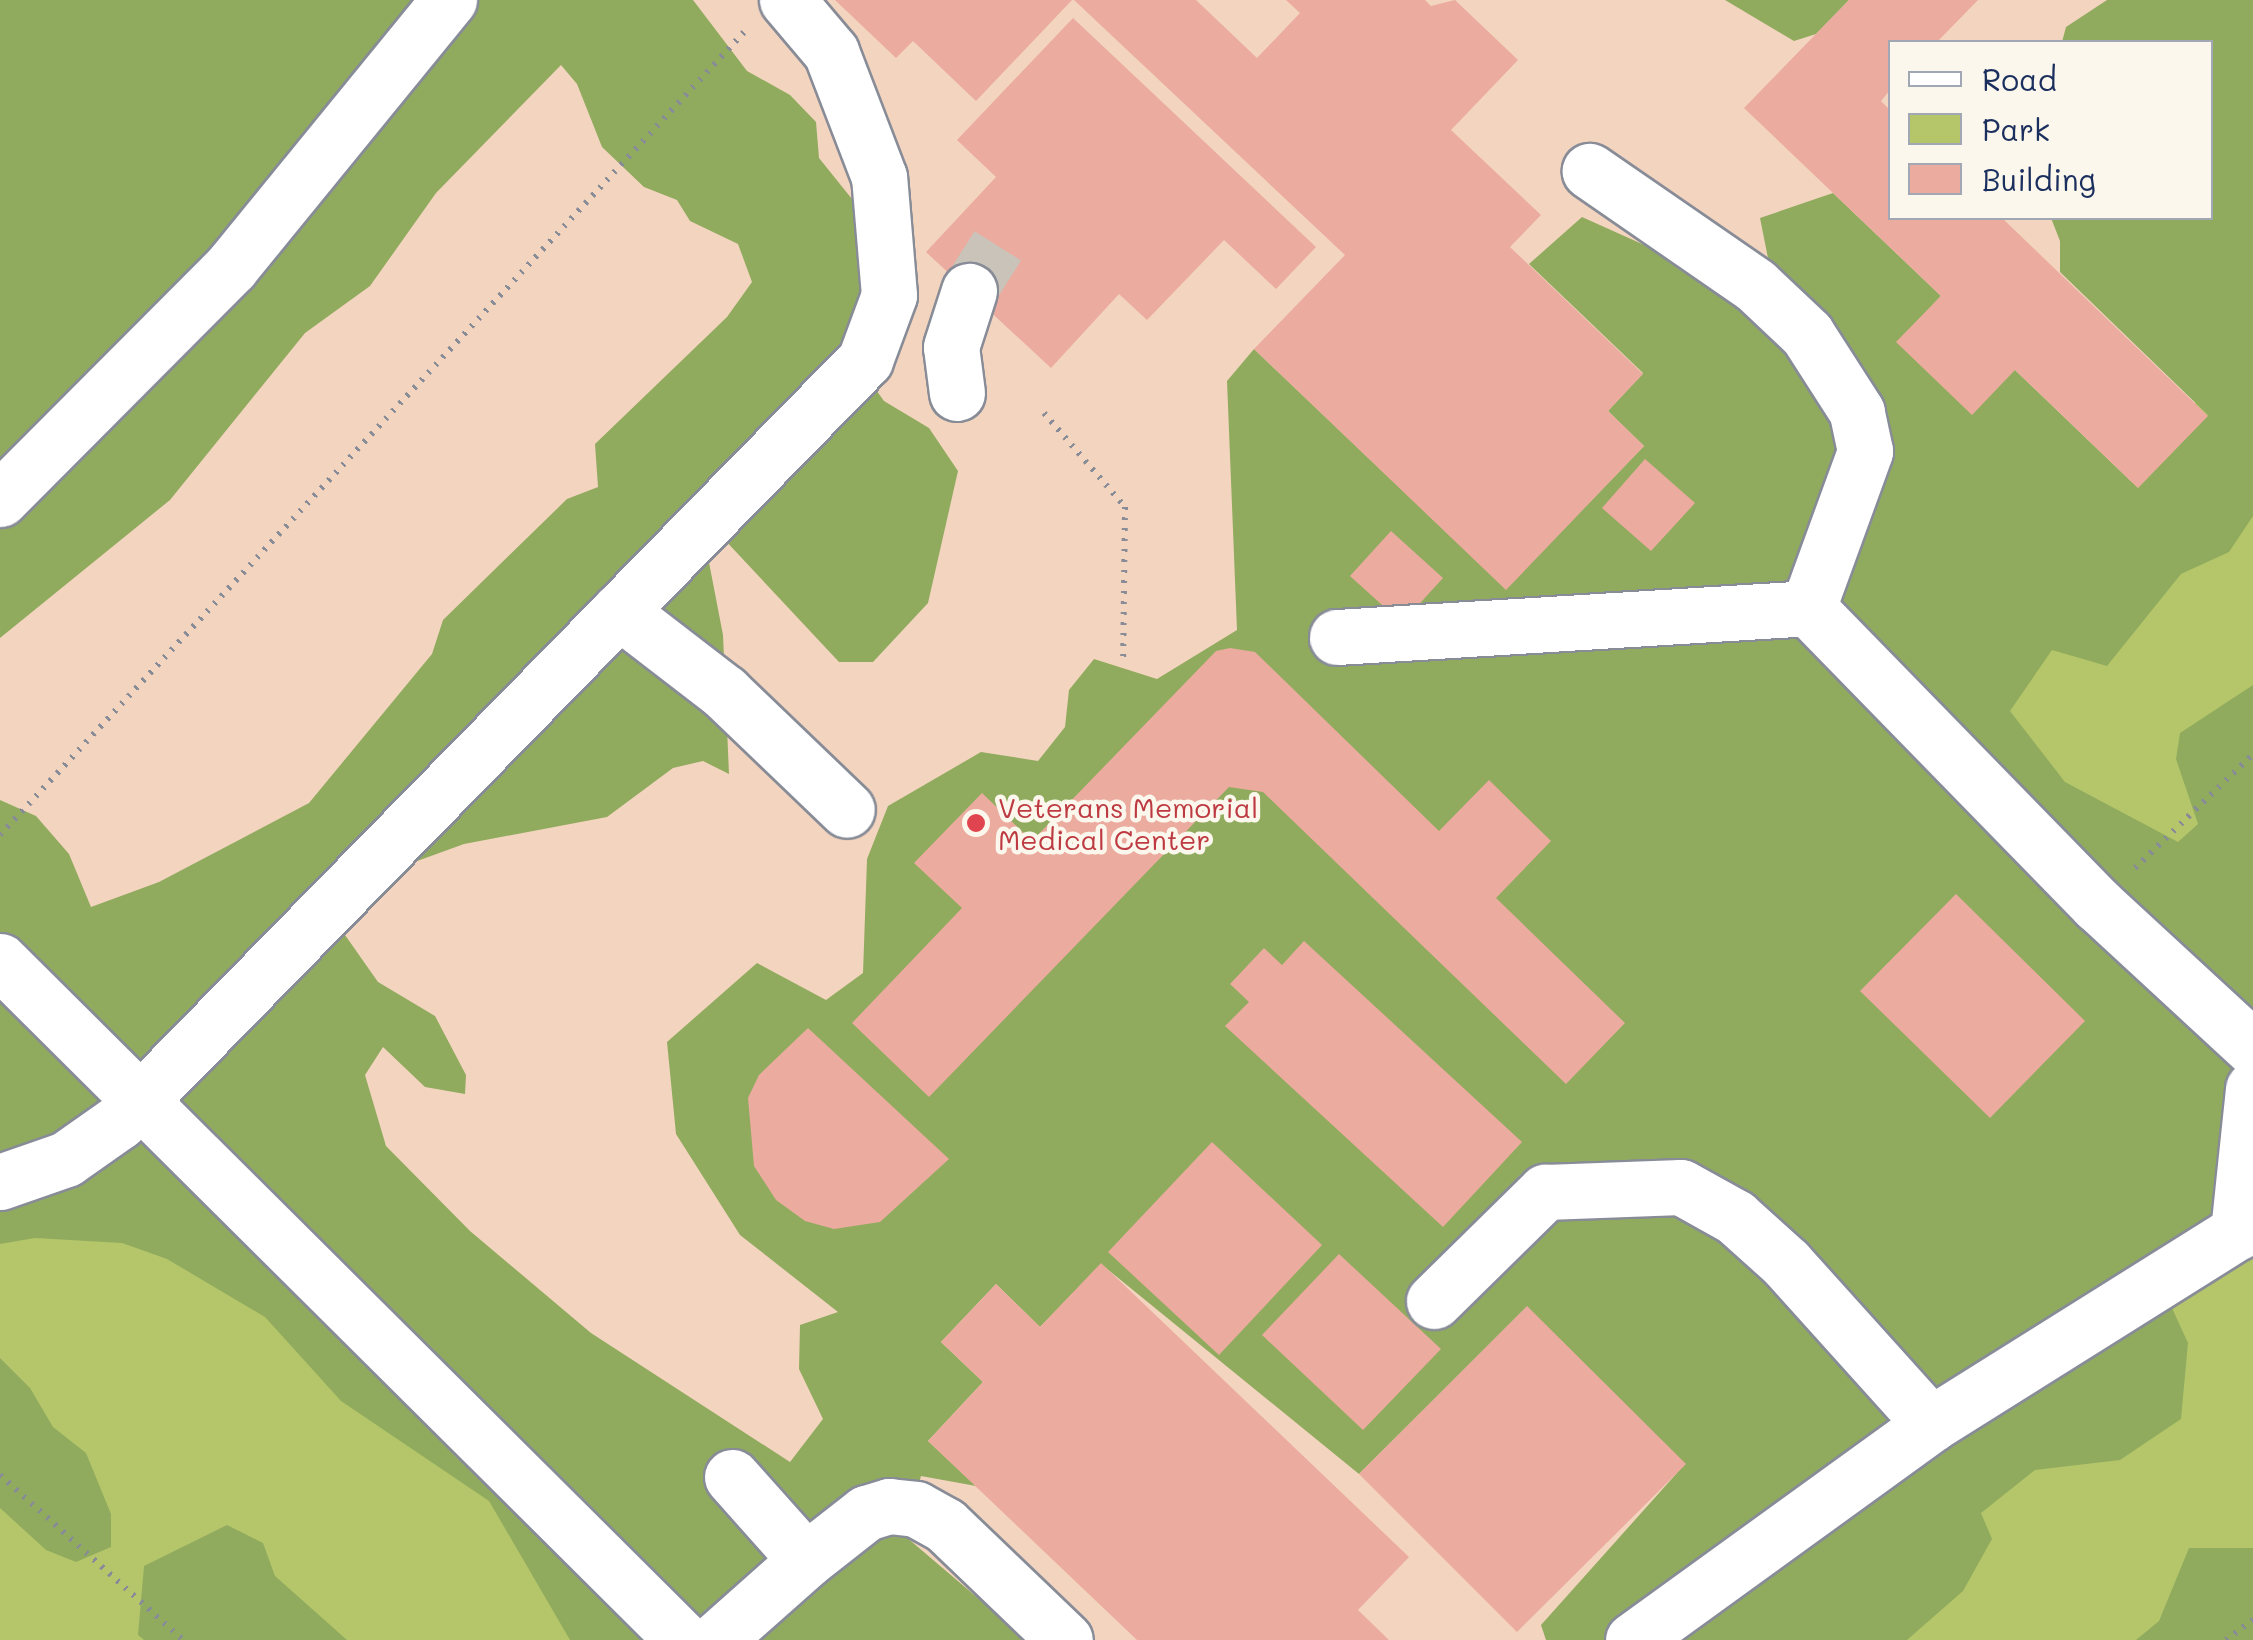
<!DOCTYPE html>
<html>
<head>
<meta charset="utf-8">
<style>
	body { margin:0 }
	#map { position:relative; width:2253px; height:1640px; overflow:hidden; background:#f5e8d0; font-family:Mali,sans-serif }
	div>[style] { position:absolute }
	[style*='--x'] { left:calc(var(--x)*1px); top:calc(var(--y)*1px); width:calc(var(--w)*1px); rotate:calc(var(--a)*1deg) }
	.built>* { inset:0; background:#f3d4bf }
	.green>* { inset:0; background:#b5c66a }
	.forest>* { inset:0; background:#90ab5e }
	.building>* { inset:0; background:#ebab9f }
	.minor-tunnel>* { height:55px; margin-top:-27.5px; transform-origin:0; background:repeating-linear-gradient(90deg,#c9c3b9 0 55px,transparent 0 83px) }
	.path>* { height:6px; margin-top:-3px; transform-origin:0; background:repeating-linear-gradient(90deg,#888c97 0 2.5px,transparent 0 10.5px) }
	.roads { filter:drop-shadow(2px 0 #888c97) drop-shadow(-2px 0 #888c97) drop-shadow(0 2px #888c97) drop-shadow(0 -2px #888c97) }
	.minor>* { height:55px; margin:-27.5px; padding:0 27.5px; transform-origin:27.5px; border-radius:27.5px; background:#fff }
	.dots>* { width:28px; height:28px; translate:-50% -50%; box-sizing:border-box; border:5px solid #fbf7ec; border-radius:50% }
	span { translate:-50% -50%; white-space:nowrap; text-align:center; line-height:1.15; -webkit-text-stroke:9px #fbf7ec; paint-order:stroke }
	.health-label { font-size:28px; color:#be3a42 }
	.left { translate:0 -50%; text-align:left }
	.legend { position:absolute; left:1888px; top:40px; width:325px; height:180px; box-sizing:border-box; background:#fbf7ec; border:2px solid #a1a7b3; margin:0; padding:12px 18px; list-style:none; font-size:30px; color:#1b2f5e }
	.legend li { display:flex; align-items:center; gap:20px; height:50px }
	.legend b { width:50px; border:2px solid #a1a7b3 }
</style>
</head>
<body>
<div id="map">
	<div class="built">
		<i style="clip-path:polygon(evenodd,0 0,2253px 0,2222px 1101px,1620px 1640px,755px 1640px,0 929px,0 0,1890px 42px,2210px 42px,2210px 218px,1890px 218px,1890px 42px)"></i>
	</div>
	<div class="green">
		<i style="clip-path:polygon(2253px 331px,2253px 1640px,1620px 1640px,2210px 1220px,1901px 771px)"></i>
		<i style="clip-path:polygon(0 929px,755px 1640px,0 1640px)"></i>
	</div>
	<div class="forest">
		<i style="clip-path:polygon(0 0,693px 0,747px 71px,790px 95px,816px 122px,819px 158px,856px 204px,865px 295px,849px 352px,884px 401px,929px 428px,958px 471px,928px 603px,873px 662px,839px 662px,723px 538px,707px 552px,723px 635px,729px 774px,703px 761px,673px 768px,607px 817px,464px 844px,398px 868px,345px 935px,378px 982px,435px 1016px,466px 1075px,465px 1094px,425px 1087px,383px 1047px,365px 1075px,386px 1146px,470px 1231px,591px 1333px,790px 1462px,823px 1419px,799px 1369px,800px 1325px,838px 1312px,740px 1235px,676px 1134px,667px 1042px,757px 963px,826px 1000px,863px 973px,867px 859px,888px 806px,981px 752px,1038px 761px,1065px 727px,1069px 690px,1094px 659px,1157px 679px,1237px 630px,1227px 381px,1254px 349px,1506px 589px,1644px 446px,1608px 411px,1643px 373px,1529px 264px,1582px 217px,1682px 262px,1769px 263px,1760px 218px,1833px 193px,1941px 296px,1897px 342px,2015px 370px,2138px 488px,2208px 415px,2060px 272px,2060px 241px,2051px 218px,2210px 218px,2210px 42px,2062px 42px,2066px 27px,2107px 0,2253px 0,2253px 516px,2229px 552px,2181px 574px,2107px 666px,2052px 650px,2010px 711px,2065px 782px,2178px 842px,2198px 824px,2176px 759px,2180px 733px,2253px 685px,2253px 1189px,2155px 1271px,2188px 1343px,2181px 1419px,2120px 1460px,2035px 1470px,1981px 1513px,1992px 1539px,1963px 1591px,1907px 1640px,1546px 1640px,1541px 1625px,1685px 1464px,1527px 1307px,1359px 1474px,1101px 1264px,1040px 1327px,996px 1284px,941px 1342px,983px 1382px,928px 1441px,976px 1486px,921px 1476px,905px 1536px,1027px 1640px,570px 1640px,489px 1501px,341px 1401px,265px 1317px,167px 1259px,122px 1243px,35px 1238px,0 1244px,0 800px,36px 816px,69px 854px,91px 907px,159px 882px,309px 803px,432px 654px,443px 620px,567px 499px,598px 487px,595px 444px,727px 317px,752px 282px,738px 244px,690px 221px,677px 200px,644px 187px,602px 147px,577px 84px,561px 65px,436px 193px,370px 286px,305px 333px,170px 500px,0 638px)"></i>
		<i style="clip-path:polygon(1725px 0,1849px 0,1816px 34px,1794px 41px)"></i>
		<i style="clip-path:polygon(0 1358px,30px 1388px,53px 1427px,86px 1453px,111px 1514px,111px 1547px,76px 1562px,46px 1550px,0 1508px)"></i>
		<i style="clip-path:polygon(227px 1525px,263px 1543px,275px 1576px,347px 1640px,144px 1640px,138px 1635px,144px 1566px)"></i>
		<i style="clip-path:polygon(2189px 1548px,2253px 1548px,2253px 1640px,2136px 1640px,2159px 1621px)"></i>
	</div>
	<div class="building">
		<i style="clip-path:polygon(835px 0,1072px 0,976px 101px,913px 41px,896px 58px)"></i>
		<i style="clip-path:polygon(1074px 0,1196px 0,1257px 58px,1300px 13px,1286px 0,1425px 0,1431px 6px,1455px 0,1518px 60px,1451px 130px,1541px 215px,1510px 247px,1643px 374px,1608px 411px,1644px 446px,1506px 590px,1254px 349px,1345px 255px)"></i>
		<i style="clip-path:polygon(1849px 0,1978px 0,1937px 42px,1890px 42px,1890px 90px,1881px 101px,1890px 110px,1890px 218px,2002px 218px,2208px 416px,2138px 488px,2015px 370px,1972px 415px,1896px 342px,1941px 296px,1744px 108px)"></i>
		<i style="clip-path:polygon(1073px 18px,1316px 247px,1276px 289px,1224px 240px,1147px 320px,1119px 294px,1051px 368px,926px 252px,996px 177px,957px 140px)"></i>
		<i style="clip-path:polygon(1645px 459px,1695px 503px,1651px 551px,1602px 508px)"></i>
		<i style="clip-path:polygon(1391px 531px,1443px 578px,1402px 623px,1350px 576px)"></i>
		<i style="clip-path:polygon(1230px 648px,1255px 652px,1439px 831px,1489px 780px,1551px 841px,1496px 898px,1625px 1023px,1566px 1084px,1263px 792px,1229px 787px,929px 1097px,852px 1023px,962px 908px,914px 863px,982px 793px,1032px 841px,1216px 651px)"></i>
		<i style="clip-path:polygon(1956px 894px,2085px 1021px,1990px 1118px,1860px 991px)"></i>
		<i style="clip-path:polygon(1304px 941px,1522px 1142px,1443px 1227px,1225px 1026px,1249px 1002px,1230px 984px,1264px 948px,1282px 965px)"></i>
		<i style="clip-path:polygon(808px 1028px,949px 1159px,880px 1222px,834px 1229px,805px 1221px,776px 1200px,754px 1166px,748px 1098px,759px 1075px)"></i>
		<i style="clip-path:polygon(1212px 1142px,1322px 1245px,1219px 1355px,1108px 1252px)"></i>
		<i style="clip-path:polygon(1339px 1254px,1441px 1349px,1363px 1430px,1262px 1335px)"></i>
		<i style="clip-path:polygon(1101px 1263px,1409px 1557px,1358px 1610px,1389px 1640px,1137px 1640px,928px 1441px,983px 1382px,941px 1342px,996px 1284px,1040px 1327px)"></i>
		<i style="clip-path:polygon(1527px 1306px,1686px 1464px,1517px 1632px,1359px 1474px)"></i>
	</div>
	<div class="minor-tunnel">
		<i style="--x:969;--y:291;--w:54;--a:-57.8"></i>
	</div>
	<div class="path">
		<i style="--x:1044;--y:413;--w:124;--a:49.2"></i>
		<i style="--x:1125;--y:507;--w:156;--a:90.7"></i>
		<i style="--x:0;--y:835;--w:1099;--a:-47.18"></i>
		<i style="--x:2135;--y:868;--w:164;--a:-44"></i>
		<i style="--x:0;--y:1475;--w:246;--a:42"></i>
		<i style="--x:2226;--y:1640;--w:34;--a:-37"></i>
	</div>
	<div class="roads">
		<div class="minor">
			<i style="--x:957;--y:393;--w:46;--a:-97.4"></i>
			<i style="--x:951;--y:347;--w:59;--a:-72.2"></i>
			<i style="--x:0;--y:499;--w:327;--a:-45.1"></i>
			<i style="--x:231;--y:267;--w:345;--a:-50.8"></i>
			<i style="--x:1808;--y:608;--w:414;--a:45.7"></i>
			<i style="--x:2097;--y:904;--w:212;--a:42.7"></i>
			<i style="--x:619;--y:611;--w:133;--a:37.6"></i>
			<i style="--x:724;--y:692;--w:170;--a:43.8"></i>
			<i style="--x:1337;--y:637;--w:472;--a:-3.5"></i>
			<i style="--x:1808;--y:608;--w:167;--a:-70"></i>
			<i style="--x:1865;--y:451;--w:40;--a:-102"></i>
			<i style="--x:1857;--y:412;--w:93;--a:-122.7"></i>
			<i style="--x:1807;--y:334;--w:71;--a:-136.7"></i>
			<i style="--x:1755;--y:285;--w:201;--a:-145.4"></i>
			<i style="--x:0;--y:961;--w:963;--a:44.83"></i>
			<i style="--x:0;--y:1182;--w:70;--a:-19.2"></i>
			<i style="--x:66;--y:1159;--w:66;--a:-35.1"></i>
			<i style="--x:120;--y:1121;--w:1065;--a:-45.61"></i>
			<i style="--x:865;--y:360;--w:69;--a:-69.7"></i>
			<i style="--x:889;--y:295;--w:118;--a:-94.8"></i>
			<i style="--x:879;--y:177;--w:134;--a:-111"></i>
			<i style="--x:831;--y:52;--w:68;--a:-130.2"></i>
			<i style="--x:2238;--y:1232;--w:144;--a:-84"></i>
			<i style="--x:1434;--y:1301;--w:156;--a:-44.5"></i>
			<i style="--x:1545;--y:1192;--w:136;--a:-2.1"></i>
			<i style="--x:1681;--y:1187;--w:62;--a:29.1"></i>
			<i style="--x:1735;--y:1217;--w:69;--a:42"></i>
			<i style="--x:1786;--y:1263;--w:217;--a:48"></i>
			<i style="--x:732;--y:1477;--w:111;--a:48.3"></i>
			<i style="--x:716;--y:1640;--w:120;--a:-41.6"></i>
			<i style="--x:806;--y:1560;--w:76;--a:-38.1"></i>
			<i style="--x:866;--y:1513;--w:24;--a:-17"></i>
			<i style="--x:889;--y:1506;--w:27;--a:6"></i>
			<i style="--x:916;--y:1509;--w:33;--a:29"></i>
			<i style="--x:945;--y:1525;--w:166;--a:43.8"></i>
			<i style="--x:1633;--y:1640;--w:368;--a:-35.9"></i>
			<i style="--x:1931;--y:1424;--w:380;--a:-32.1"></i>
		</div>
	</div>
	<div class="dots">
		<i style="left:976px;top:823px;background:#e0444e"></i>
	</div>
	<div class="health-label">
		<span class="left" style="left:998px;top:823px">Veterans Memorial<br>Medical Center</span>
	</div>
	<ul class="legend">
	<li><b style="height:12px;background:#fff"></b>Road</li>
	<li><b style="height:28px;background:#b5c66a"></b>Park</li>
	<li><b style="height:28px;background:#ebab9f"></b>Building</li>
	</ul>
</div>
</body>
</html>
